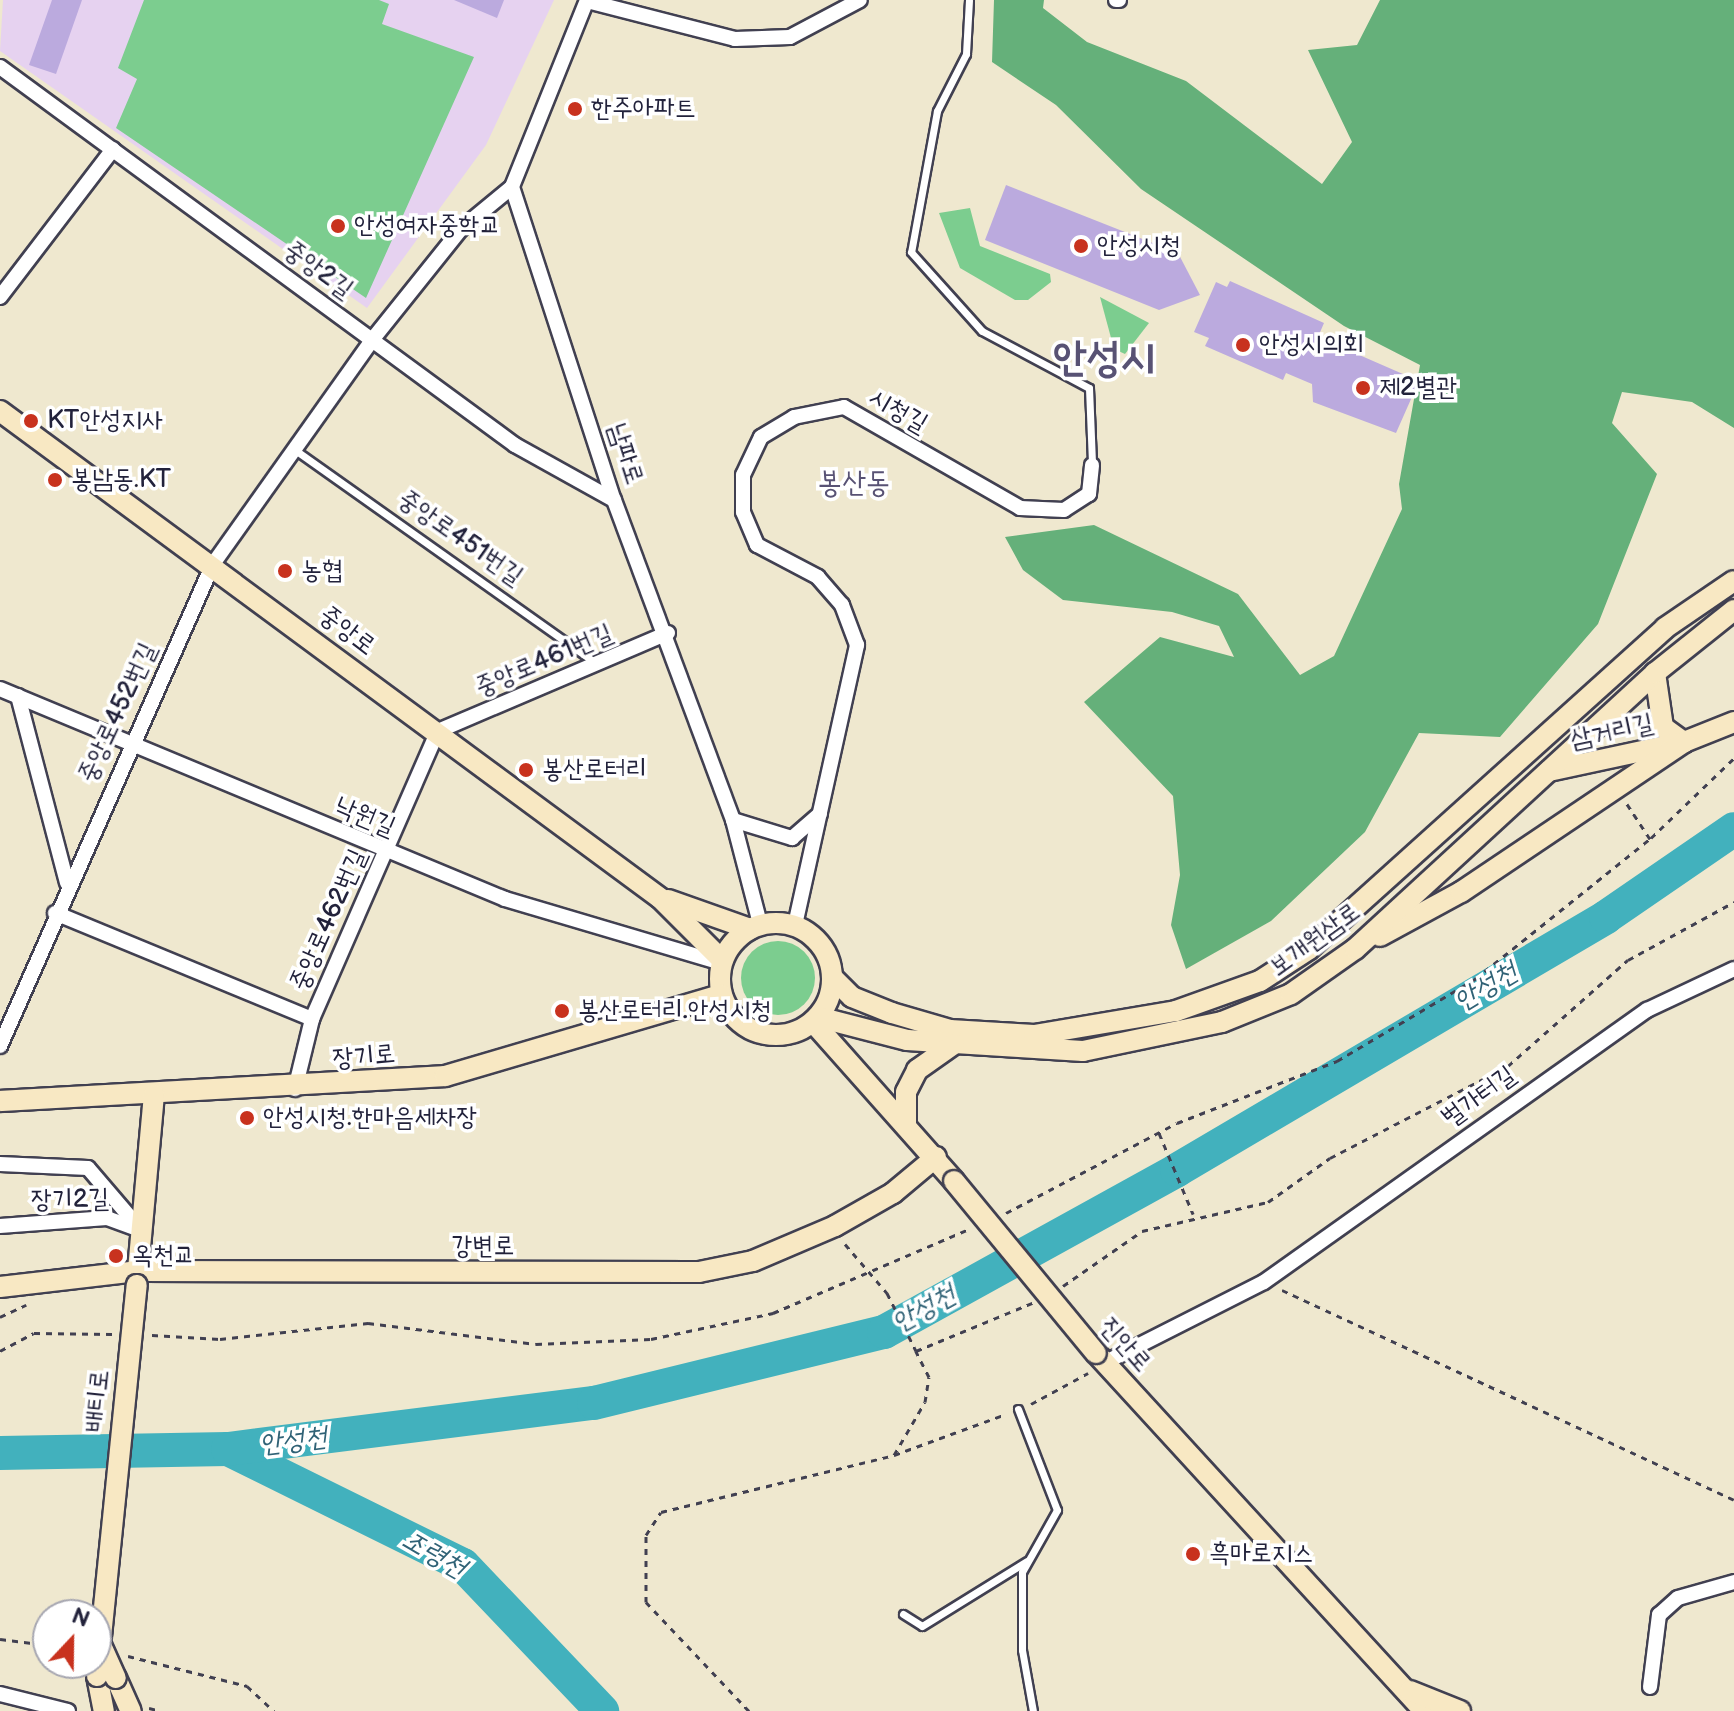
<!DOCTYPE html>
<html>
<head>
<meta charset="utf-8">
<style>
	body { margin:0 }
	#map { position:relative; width:1734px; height:1711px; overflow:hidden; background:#efe8cf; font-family:"Balsamiq Sans","Poor Story",sans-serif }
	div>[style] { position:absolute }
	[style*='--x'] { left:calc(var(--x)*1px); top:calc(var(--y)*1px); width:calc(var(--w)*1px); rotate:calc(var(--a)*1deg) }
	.built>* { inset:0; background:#e6d2f0 }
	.green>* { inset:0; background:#7ccd8f }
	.round { border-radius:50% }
	.forest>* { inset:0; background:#65b07a }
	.river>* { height:34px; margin:-17px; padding:0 17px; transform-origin:17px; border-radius:17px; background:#42b1bd }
	.building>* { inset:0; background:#bbaade }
	.path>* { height:3px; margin-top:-1.5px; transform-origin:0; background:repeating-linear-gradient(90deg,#414051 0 6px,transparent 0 12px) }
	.roads { filter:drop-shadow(2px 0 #414051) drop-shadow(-2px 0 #414051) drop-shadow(0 2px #414051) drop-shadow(0 -2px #414051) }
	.lane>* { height:7px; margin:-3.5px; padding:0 3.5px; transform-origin:3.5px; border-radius:3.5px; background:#fff }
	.street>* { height:14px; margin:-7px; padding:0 7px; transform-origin:7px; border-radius:7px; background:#fff }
	.secondary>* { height:20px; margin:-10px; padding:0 10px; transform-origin:10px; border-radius:10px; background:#f8e8c3 }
	.secondary>.ring { margin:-10px; padding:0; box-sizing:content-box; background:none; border:20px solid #f8e8c3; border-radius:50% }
	.bridges { filter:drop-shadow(2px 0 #414051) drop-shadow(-2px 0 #414051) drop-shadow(0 2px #414051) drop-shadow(0 -2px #414051) }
	.secondary-bridge>* { height:20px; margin:-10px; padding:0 10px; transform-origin:10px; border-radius:10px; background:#f8e8c3 }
	.dots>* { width:22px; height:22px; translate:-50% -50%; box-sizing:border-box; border:4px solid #fff; border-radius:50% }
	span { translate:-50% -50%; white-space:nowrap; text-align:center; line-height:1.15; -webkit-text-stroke:7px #fff; paint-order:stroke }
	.poi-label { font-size:26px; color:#22223b }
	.left { translate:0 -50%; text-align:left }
	.street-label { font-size:26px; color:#22223b }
	.water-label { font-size:28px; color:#306276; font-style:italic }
	.quarter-label { font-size:30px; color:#585274 }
	.town-label { font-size:42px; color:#585274; font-weight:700 }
	.north { position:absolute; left:32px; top:1599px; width:80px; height:80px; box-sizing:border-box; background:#fff; border:2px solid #a7a7b1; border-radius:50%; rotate:22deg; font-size:22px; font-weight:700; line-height:32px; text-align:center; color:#22223b }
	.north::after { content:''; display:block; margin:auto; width:28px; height:36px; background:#c8321e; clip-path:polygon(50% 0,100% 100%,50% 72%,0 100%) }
</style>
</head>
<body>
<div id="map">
	<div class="built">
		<i style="clip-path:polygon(3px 0,554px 0,486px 145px,367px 308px,0 51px)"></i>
	</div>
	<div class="green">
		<i style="clip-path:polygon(144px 0,379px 0,389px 4px,382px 24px,474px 57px,366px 298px,116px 128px,137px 79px,118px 68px)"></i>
		<i style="clip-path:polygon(970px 208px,980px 246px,1050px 274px,1051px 282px,1028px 300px,1015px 300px,960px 268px,939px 213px)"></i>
		<i style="clip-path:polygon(1100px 297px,1149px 323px,1125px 354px,1114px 349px)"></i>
		<i class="round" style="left:741px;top:941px;width:74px;height:74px"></i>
	</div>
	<div class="forest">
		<i style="clip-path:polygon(994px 0,1044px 0,1043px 8px,1087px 42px,1186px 81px,1322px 184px,1352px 142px,1308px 50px,1357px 45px,1380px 0,1734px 0,1734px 428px,1692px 402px,1622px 392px,1612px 423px,1657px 474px,1598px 624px,1500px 737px,1419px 733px,1365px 832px,1271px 921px,1186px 969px,1171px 925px,1180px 875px,1173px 796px,1084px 702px,1160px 637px,1234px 657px,1219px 626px,1172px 612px,1063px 600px,1023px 570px,1005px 537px,1094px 525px,1238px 594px,1300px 675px,1334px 656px,1402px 509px,1399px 484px,1420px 365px,1344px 326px,1141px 189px,1056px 105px,992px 62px)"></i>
	</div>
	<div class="river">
		<i style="--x:228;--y:1449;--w:262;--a:26.3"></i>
		<i style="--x:463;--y:1565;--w:202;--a:46.4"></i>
		<i style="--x:0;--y:1453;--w:228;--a:-1"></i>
		<i style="--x:228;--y:1449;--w:369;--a:-7.2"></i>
		<i style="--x:594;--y:1403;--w:299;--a:-13.8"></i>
		<i style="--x:884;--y:1332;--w:335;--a:-28.9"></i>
		<i style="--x:1177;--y:1170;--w:498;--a:-30.5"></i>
		<i style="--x:1606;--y:917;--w:155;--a:-34.5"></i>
	</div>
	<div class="building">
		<i style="clip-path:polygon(52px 0,82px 0,56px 74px,29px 65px)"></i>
		<i style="clip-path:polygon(454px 0,504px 0,497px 18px)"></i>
		<i style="clip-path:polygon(1006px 185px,1178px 253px,1200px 295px,1159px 310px,985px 240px)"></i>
		<i style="clip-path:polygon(1230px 281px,1324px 323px,1318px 337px,1419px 381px,1396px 433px,1313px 402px,1312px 384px,1286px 373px,1283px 380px,1205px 346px,1209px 338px,1194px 332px,1216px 282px,1227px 287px)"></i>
	</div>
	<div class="path">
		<i style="--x:1651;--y:838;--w:115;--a:-43.9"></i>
		<i style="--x:1159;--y:1133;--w:88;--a:67.2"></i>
		<i style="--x:1006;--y:1213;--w:193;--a:-27.8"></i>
		<i style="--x:1177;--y:1123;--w:172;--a:-21.2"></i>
		<i style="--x:1337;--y:1061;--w:161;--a:-30.7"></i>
		<i style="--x:1475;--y:979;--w:224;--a:-38.7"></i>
		<i style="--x:1650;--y:839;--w:42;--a:-123.3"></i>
		<i style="--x:845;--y:1244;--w:65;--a:49.4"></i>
		<i style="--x:887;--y:1293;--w:65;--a:63.4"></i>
		<i style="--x:916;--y:1351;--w:126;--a:-22.5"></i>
		<i style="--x:1063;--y:1286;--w:96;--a:-34.8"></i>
		<i style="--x:1142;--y:1231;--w:129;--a:-13"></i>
		<i style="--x:1268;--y:1202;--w:76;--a:-35.4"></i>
		<i style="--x:1330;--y:1158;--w:200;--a:-27.3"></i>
		<i style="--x:1508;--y:1066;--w:160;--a:-41.5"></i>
		<i style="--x:1628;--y:960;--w:121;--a:-28.7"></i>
		<i style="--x:1282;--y:1290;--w:498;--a:24.9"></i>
		<i style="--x:0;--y:1317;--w:29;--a:-25"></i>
		<i style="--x:152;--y:1335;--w:68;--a:3.4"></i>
		<i style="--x:220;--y:1339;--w:149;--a:-6.2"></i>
		<i style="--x:368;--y:1323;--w:169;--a:7.1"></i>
		<i style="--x:536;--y:1344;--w:115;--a:-2.5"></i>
		<i style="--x:651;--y:1339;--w:125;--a:-12"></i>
		<i style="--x:773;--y:1313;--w:213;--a:-23.2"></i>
		<i style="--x:0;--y:1351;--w:38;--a:-28"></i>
		<i style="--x:34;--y:1333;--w:78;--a:0.7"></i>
		<i style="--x:1031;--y:1404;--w:65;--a:-28.5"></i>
		<i style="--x:894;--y:1455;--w:61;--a:-59.7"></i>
		<i style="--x:925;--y:1402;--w:25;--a:-81"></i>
		<i style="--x:929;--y:1377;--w:29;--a:-117"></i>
		<i style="--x:0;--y:1639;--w:48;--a:7.1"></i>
		<i style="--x:128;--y:1656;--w:123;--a:14.1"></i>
		<i style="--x:247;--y:1686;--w:37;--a:43"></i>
		<i style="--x:149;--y:1708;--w:12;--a:14"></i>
		<i style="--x:749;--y:1711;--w:150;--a:-133.4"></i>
		<i style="--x:646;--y:1602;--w:67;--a:-90"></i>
		<i style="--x:646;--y:1535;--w:27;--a:-57"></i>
		<i style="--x:661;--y:1512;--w:240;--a:-13.7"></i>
		<i style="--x:894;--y:1455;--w:119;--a:-20.1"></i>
	</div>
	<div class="roads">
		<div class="lane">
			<i style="--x:969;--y:0;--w:54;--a:93.2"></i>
			<i style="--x:966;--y:54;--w:64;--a:117"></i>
			<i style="--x:937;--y:111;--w:143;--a:100.4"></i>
			<i style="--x:911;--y:252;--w:106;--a:48.1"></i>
			<i style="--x:982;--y:331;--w:121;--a:28"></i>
			<i style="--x:1089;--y:388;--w:76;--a:87.7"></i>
			<i style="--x:295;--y:450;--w:370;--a:35.3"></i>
			<i style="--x:1018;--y:1409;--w:108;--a:68.9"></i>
			<i style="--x:1057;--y:1510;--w:71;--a:119.4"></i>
			<i style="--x:1022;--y:1572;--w:78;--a:90"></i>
			<i style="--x:1022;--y:1650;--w:62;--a:79.8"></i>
			<i style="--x:903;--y:1614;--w:22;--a:32"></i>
			<i style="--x:922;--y:1626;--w:123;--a:-31.8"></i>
		</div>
		<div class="street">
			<i style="--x:587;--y:0;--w:201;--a:111.9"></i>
			<i style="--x:512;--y:187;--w:329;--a:72"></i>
			<i style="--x:614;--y:500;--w:341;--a:69.6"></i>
			<i style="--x:733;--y:820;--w:107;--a:75.4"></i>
			<i style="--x:1116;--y:0;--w:3;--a:0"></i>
			<i style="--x:587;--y:1;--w:153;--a:14.4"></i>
			<i style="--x:735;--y:39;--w:55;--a:-2.1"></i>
			<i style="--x:790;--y:37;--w:79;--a:-27.9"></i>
			<i style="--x:0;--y:67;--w:639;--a:36.28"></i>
			<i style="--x:515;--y:445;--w:113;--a:29.1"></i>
			<i style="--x:0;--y:297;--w:186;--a:-52.6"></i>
			<i style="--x:0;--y:689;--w:547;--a:22.58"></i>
			<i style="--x:505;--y:899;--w:225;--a:16.5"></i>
			<i style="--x:18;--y:696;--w:193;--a:75.3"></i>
			<i style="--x:733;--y:820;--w:62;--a:17"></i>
			<i style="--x:792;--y:838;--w:37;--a:-41"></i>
			<i style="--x:55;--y:913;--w:278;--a:22.4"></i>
			<i style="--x:795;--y:925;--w:287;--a:-77.5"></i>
			<i style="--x:857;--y:645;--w:43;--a:-110.6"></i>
			<i style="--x:842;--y:605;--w:37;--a:-131"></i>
			<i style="--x:818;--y:577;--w:69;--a:-152.3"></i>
			<i style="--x:757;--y:545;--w:36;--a:-113"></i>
			<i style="--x:743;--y:512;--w:37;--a:-90"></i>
			<i style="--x:743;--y:475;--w:42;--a:-64.7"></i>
			<i style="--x:761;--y:437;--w:39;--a:-31"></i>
			<i style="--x:794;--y:417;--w:51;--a:-11.3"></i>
			<i style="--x:844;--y:407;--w:203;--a:29.8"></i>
			<i style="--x:1020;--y:508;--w:44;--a:2.6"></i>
			<i style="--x:1064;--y:510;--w:30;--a:-33"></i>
			<i style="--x:1089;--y:494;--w:29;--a:-84"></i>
			<i style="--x:0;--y:1046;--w:527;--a:-66.16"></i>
			<i style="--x:213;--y:564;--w:275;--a:-54.6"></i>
			<i style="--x:372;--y:340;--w:142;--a:-51.3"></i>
			<i style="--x:461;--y:229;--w:66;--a:-39.5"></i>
			<i style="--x:295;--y:1089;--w:72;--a:-76.3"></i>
			<i style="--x:312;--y:1019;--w:314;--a:-66.4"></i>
			<i style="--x:438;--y:731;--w:250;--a:-23.1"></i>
			<i style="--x:0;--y:1164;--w:88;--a:2.6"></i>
			<i style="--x:88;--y:1168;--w:82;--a:49.5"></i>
			<i style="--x:0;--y:1226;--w:107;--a:-4.3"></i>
			<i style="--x:107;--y:1218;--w:35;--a:20"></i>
			<i style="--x:1106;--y:1362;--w:177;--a:-26.9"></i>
			<i style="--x:1264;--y:1282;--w:470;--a:-35.4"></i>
			<i style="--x:1647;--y:1010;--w:96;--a:-25.2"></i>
			<i style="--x:1650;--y:1687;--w:73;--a:-82.9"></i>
			<i style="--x:1659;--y:1615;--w:25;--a:-42"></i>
			<i style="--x:1678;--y:1598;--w:58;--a:-15.9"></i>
			<i style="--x:0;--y:1694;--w:70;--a:14"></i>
		</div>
		<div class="secondary">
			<i style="--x:0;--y:411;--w:820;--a:36.42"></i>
			<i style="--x:660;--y:898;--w:88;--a:45"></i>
			<i style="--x:1655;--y:673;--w:55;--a:81.6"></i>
			<i style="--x:1663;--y:727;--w:26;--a:36"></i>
			<i style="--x:1549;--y:771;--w:138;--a:-12.1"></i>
			<i style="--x:1684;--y:742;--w:54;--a:-21.8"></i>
			<i style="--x:668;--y:900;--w:87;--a:19.5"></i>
			<i class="ring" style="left:720px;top:923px;width:92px;height:92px"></i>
			<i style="--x:1380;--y:936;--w:92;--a:-28.5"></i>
			<i style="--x:1461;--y:892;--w:269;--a:-33.9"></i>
			<i style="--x:832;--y:977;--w:28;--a:45"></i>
			<i style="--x:852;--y:997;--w:43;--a:21.8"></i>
			<i style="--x:892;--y:1013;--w:60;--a:16.3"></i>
			<i style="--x:950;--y:1030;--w:84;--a:3.4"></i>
			<i style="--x:1034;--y:1035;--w:144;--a:-9.6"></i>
			<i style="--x:1176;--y:1011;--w:89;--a:-19.7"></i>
			<i style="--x:1260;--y:981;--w:59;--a:-33.1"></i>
			<i style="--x:1309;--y:949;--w:479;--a:-42"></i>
			<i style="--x:1665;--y:628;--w:83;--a:-34.3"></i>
			<i style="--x:818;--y:1017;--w:92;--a:14.5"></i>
			<i style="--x:907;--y:1040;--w:176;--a:3.6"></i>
			<i style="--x:1083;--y:1051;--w:142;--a:-11.8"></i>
			<i style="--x:1222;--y:1022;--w:74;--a:-22.1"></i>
			<i style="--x:1291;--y:994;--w:78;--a:-35.1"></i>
			<i style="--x:1355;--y:949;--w:408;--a:-42.6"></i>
			<i style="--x:1655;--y:673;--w:101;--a:-38.6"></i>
			<i style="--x:813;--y:1022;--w:213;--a:48.4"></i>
			<i style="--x:0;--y:1101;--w:446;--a:-3.2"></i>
			<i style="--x:445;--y:1076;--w:288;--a:-16.4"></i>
			<i style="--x:906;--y:1124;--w:32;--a:-90"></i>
			<i style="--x:906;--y:1092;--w:25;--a:-63"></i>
			<i style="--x:917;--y:1070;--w:45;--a:-35.1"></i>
			<i style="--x:137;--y:1281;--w:187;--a:-84.8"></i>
			<i style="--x:0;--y:1287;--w:140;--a:-6.6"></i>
			<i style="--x:139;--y:1271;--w:560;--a:0.1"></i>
			<i style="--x:699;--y:1272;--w:55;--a:-11.5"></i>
			<i style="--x:753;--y:1261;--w:89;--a:-23.1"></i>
			<i style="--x:835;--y:1226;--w:67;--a:-29.6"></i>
			<i style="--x:893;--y:1193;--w:56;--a:-39.9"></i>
			<i style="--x:1096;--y:1353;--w:486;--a:47.5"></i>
			<i style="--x:97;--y:1676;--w:36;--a:79"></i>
			<i style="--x:116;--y:1678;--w:36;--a:66"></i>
			<i style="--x:1410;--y:1691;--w:54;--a:21.8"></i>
		</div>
	</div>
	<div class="bridges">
		<div class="secondary-bridge">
			<i style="--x:954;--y:1181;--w:223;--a:50.5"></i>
			<i style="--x:101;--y:1645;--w:36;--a:66"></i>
			<i style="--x:97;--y:1676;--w:393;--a:-84.2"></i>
		</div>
	</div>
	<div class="dots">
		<i style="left:575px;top:109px;background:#c8321e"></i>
		<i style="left:338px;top:226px;background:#c8321e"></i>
		<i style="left:1081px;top:246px;background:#c8321e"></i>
		<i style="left:1243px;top:345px;background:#c8321e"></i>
		<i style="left:1363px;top:388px;background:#c8321e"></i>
		<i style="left:31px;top:421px;background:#c8321e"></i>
		<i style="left:55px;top:480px;background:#c8321e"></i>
		<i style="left:285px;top:571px;background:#c8321e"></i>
		<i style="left:526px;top:770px;background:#c8321e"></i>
		<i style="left:562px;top:1011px;background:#c8321e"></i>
		<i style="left:247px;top:1118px;background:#c8321e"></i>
		<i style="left:116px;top:1256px;background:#c8321e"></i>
		<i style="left:1193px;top:1554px;background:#c8321e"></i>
	</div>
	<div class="poi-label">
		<span class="left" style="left:591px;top:109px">한주아파트</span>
		<span class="left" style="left:354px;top:226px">안성여자중학교</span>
		<span class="left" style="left:1097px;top:246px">안성시청</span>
		<span class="left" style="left:1259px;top:345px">안성시의회</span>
		<span class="left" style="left:1379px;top:388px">제2별관</span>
		<span class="left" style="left:47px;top:421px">KT안성지사</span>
		<span class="left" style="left:71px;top:480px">봉남동.KT</span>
		<span class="left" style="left:301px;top:571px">농협</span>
		<span class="left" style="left:542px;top:770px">봉산로터리</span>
		<span class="left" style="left:578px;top:1011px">봉산로터리.안성시청</span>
		<span class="left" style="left:263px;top:1118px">안성시청.한마음세차장</span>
		<span class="left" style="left:132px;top:1256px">옥천교</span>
		<span class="left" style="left:1209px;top:1554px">흑마로지스</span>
	</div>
	<div class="street-label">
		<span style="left:318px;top:270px;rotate:36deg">중앙2길</span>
		<span style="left:898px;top:411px;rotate:30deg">시청길</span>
		<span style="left:625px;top:454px;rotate:72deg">남파로</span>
		<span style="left:460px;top:538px;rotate:35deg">중앙로451번길</span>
		<span style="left:347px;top:631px;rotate:37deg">중앙로</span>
		<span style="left:544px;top:661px;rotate:-23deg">중앙로461번길</span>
		<span style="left:118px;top:713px;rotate:-65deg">중앙로452번길</span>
		<span style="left:1612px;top:732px;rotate:-12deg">삼거리길</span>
		<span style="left:365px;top:817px;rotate:23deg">낙원길</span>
		<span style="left:329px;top:920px;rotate:-66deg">중앙로462번길</span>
		<span style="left:1315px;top:940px;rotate:-36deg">보개원삼로</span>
		<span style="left:364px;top:1057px;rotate:-5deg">장기로</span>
		<span style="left:1479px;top:1097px;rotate:-36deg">벌가터길</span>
		<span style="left:70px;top:1200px;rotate:-1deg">장기2길</span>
		<span style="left:483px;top:1247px">강변로</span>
		<span style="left:1125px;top:1345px;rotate:49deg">진안로</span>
		<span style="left:98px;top:1401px;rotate:-84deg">배티로</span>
	</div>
	<div class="water-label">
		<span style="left:1486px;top:987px;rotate:-31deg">안성천</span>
		<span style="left:924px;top:1309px;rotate:-29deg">안성천</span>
		<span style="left:293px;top:1441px;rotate:-7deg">안성천</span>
		<span style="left:434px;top:1554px;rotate:30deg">조령천</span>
	</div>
	<div class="quarter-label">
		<span style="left:854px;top:483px">봉산동</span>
	</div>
	<div class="town-label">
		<span style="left:1104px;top:359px">안성시</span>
	</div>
	<div class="north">N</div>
</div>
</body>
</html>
